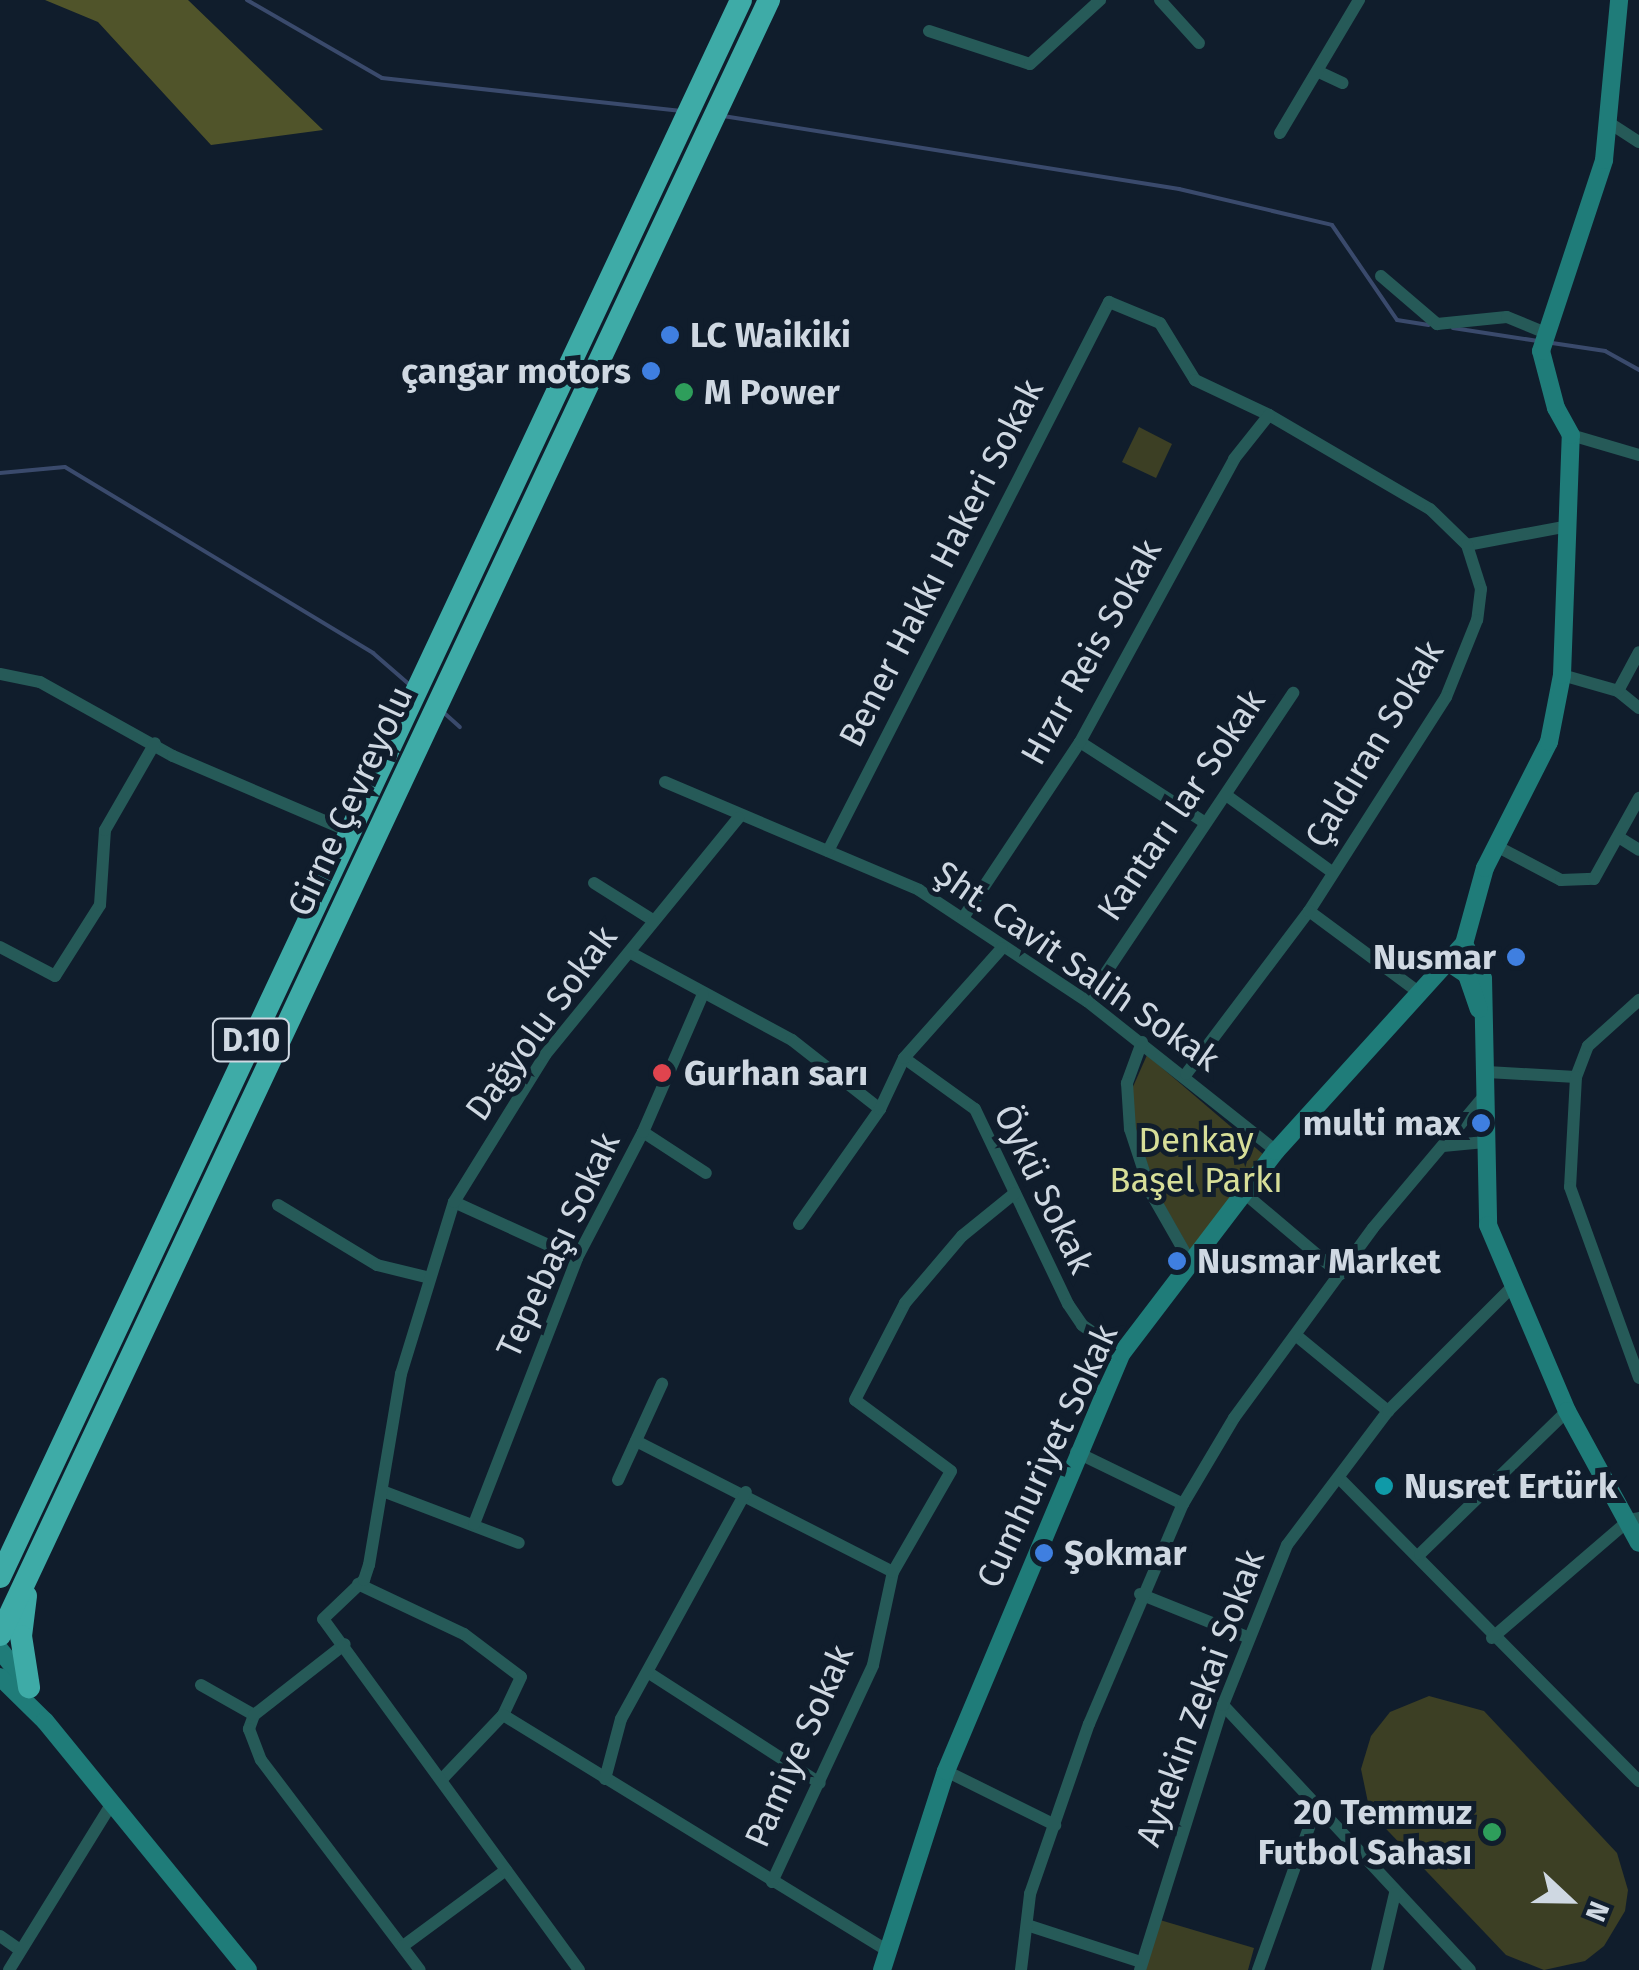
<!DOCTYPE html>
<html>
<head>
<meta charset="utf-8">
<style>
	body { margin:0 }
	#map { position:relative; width:1639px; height:1970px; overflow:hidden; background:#101d2c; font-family:"Fira Sans",sans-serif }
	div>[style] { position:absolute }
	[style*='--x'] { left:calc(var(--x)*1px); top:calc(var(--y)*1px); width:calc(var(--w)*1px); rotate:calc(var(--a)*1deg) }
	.green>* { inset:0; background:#3c3f24 }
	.forest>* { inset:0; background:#50542a }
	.stream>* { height:4px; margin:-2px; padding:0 2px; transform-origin:2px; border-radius:2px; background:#3a4a6c }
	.street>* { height:12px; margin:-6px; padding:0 6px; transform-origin:6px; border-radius:6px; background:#265a58 }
	.secondary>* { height:18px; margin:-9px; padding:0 9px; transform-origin:9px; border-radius:9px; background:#1f7c79 }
	.highway>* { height:22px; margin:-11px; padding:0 11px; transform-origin:11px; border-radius:11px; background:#3eaba7 }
	.dots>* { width:28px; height:28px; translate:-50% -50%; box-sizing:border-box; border:5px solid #101d2c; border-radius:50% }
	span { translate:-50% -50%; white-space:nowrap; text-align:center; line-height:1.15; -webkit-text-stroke:10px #101d2c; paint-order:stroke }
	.shield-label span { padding:2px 8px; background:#101d2c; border:2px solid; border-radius:8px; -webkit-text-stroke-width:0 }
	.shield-label { font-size:32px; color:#cfd8e2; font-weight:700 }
	.poi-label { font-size:35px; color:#cfd8e2; font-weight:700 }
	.left { translate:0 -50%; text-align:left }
	.right { translate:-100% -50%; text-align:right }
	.street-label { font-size:35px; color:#cfd8e2 }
	.park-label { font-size:35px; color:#d7de98 }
	.north { position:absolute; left:1519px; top:1850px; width:100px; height:100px; -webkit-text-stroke:8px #101d2c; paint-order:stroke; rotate:112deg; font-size:28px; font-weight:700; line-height:40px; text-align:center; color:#cfd8e2 }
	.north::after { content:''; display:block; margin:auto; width:35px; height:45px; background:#cfd8e2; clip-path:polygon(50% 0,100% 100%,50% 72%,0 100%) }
</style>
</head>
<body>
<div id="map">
	<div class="green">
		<i style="clip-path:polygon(1139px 427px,1172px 444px,1156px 478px,1122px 462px)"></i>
		<i style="clip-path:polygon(1147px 1055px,1264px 1155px,1190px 1250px,1160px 1198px,1135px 1131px,1132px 1089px)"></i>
		<i style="clip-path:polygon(1429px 1696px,1484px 1711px,1617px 1853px,1628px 1890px,1625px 1911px,1604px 1946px,1585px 1961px,1544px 1970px,1506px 1955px,1370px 1812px,1361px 1769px,1371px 1736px,1390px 1712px)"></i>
		<i style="clip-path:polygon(1160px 1920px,1254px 1948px,1248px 1970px,1145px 1970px)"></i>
	</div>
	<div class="forest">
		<i style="clip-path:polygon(45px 0,188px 0,323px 130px,211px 145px,98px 22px)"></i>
	</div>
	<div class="stream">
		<i style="--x:247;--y:0;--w:156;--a:30"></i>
		<i style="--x:382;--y:78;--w:299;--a:6.3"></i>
		<i style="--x:723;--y:116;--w:462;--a:9.1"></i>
		<i style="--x:1179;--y:189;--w:157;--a:13.2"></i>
		<i style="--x:1332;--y:225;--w:115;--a:55.6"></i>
		<i style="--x:1397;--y:320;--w:32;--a:9"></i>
		<i style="--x:1453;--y:328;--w:86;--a:8.7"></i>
		<i style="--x:1552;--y:343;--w:54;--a:8.6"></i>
		<i style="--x:1605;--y:351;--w:39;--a:29"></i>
		<i style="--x:0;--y:473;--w:65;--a:-5.3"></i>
		<i style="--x:65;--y:467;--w:360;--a:31.1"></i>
		<i style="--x:373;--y:653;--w:50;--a:41"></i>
		<i style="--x:442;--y:711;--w:24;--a:42"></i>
	</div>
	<div class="street">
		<i style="--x:1160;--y:0;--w:58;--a:47.8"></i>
		<i style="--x:929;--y:31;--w:106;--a:18.1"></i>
		<i style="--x:1030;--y:64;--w:95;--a:-42.4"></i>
		<i style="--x:1319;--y:72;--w:26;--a:25"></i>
		<i style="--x:1611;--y:124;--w:33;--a:33"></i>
		<i style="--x:1280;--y:133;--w:155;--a:-59.3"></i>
		<i style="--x:1381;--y:276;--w:74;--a:40.6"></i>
		<i style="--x:1437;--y:324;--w:70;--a:-5.7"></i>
		<i style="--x:1507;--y:317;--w:42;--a:22.3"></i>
		<i style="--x:1571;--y:435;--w:71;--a:16.4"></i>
		<i style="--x:1467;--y:545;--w:104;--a:-10.6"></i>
		<i style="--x:0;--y:674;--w:41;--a:11.3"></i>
		<i style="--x:40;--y:682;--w:152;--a:29.1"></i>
		<i style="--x:173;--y:756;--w:190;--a:23.2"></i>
		<i style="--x:1562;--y:675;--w:58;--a:15.9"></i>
		<i style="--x:1618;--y:691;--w:27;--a:39"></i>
		<i style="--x:1618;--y:691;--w:44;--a:-61.7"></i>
		<i style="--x:1080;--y:742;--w:148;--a:32.8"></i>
		<i style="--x:665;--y:782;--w:276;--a:23"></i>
		<i style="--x:919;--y:890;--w:201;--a:33.5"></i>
		<i style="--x:1087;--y:1001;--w:241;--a:38.4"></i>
		<i style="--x:1226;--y:795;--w:131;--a:36"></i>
		<i style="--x:1620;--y:838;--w:22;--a:32"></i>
		<i style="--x:1500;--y:848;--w:69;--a:27.7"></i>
		<i style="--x:1561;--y:880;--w:33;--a:-2"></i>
		<i style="--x:1594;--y:879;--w:93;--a:-60.9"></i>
		<i style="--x:828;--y:851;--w:617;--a:-62.89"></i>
		<i style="--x:1109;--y:302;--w:55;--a:22.4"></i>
		<i style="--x:1160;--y:323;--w:67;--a:58.4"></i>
		<i style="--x:1195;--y:380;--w:82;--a:25.3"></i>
		<i style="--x:1269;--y:415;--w:186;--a:30.3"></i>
		<i style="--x:1430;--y:509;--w:52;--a:44.2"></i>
		<i style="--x:1467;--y:545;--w:46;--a:72.3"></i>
		<i style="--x:1481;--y:589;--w:31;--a:97"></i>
		<i style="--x:1477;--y:620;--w:83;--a:111.9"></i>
		<i style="--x:1446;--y:697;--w:254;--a:122.6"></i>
		<i style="--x:1309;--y:911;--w:204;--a:127"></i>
		<i style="--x:594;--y:883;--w:71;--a:32.3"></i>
		<i style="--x:1309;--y:911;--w:138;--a:36.5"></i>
		<i style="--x:963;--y:918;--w:211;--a:-56.4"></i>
		<i style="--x:1080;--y:742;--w:322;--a:-61.4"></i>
		<i style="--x:1234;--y:459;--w:56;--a:-51.5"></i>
		<i style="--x:0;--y:947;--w:62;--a:27.8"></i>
		<i style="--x:55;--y:976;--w:84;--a:-57.6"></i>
		<i style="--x:100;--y:905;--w:75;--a:-86.2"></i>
		<i style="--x:105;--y:830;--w:100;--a:-60.1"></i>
		<i style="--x:631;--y:953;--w:183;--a:28.4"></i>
		<i style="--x:792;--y:1040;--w:112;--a:38.1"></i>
		<i style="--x:1087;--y:1001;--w:371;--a:-56.2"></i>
		<i style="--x:1142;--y:1042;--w:44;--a:110.1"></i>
		<i style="--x:1127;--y:1083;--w:46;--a:86.3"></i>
		<i style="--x:1130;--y:1129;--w:67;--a:71.8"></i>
		<i style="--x:1151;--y:1193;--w:81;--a:60.3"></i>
		<i style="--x:904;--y:1058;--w:87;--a:35.7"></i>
		<i style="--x:975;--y:1109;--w:216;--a:64.5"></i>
		<i style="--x:1068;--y:1304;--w:25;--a:56"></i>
		<i style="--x:1082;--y:1325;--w:49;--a:35"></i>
		<i style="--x:1487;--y:1072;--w:89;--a:3.2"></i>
		<i style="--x:1576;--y:1077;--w:33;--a:-69"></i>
		<i style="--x:1588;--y:1046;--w:69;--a:-42"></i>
		<i style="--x:1576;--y:1077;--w:110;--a:93.1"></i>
		<i style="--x:1570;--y:1187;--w:203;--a:70.1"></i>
		<i style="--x:643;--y:1132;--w:75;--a:33.1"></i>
		<i style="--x:1443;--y:1146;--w:42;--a:-5.4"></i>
		<i style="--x:1244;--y:1193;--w:126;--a:40.2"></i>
		<i style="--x:454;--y:1202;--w:135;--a:24.5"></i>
		<i style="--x:278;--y:1205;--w:116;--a:31.2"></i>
		<i style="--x:377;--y:1265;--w:50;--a:13.8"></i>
		<i style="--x:799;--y:1224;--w:141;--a:-54.8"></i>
		<i style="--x:880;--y:1109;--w:56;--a:-64.8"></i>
		<i style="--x:904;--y:1058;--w:147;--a:-48.3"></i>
		<i style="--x:1298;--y:1337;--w:117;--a:39.4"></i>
		<i style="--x:636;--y:1441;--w:288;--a:27"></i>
		<i style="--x:1076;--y:1452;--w:119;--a:25.9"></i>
		<i style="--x:618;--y:1480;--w:106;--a:-65.4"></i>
		<i style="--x:1341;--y:1480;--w:424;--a:45.3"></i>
		<i style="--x:385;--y:1492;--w:143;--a:20.8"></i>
		<i style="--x:474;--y:1524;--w:285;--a:-68.8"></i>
		<i style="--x:577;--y:1258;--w:142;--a:-62.4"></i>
		<i style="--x:643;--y:1132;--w:150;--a:-66.5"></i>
		<i style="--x:1420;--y:1554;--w:205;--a:-44.2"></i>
		<i style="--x:358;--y:1584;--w:117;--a:25.3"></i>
		<i style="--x:464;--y:1634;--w:71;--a:37"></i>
		<i style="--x:521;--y:1677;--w:42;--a:115.3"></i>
		<i style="--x:1140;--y:1594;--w:115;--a:21.9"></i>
		<i style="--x:1492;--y:1638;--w:181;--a:-40.7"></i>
		<i style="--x:1629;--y:1520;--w:10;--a:-11"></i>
		<i style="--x:649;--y:1673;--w:203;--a:32.8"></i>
		<i style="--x:201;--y:1685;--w:61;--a:29.5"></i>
		<i style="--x:254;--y:1715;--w:15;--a:110"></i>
		<i style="--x:249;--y:1729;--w:33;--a:69"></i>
		<i style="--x:261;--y:1760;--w:263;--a:52.9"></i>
		<i style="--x:1223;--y:1705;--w:362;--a:47"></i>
		<i style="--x:254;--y:1715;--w:115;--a:-38"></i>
		<i style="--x:946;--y:1771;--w:122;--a:26.4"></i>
		<i style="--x:444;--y:1777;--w:86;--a:-46.4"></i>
		<i style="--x:503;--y:1715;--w:449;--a:31.5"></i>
		<i style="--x:605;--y:1779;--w:62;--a:-75.1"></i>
		<i style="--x:621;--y:1719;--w:259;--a:-61.2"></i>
		<i style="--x:772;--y:1882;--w:239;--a:-65"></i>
		<i style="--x:873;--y:1665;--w:95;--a:-77.9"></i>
		<i style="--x:893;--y:1572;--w:116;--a:-60.1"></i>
		<i style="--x:951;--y:1471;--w:119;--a:-143.5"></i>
		<i style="--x:855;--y:1400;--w:109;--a:-62.7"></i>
		<i style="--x:905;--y:1303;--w:88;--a:-49.6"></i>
		<i style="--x:962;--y:1236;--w:68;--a:-39.1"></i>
		<i style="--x:1030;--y:1926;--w:117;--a:18"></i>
		<i style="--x:0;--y:1936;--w:24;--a:35"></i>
		<i style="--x:403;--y:1946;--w:128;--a:-36.4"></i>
		<i style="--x:9;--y:1970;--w:194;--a:-58.3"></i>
		<i style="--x:579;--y:1970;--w:434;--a:-126.1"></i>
		<i style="--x:323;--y:1619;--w:57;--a:-43.6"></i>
		<i style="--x:364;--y:1580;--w:16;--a:-72"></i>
		<i style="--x:369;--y:1565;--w:194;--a:-80.5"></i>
		<i style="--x:401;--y:1374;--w:180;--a:-72.9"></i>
		<i style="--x:454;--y:1202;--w:173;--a:-58.2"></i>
		<i style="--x:545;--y:1055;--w:306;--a:-50.8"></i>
		<i style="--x:1021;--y:1970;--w:77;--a:-83.2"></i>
		<i style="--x:1030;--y:1894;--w:180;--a:-70.9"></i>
		<i style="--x:1089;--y:1724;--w:239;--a:-66.9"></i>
		<i style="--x:1183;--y:1504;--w:100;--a:-59.3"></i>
		<i style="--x:1234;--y:1418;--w:235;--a:-53.8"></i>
		<i style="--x:1373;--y:1228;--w:175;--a:-49.9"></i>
		<i style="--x:1140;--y:1970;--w:278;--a:-72.6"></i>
		<i style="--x:1223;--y:1705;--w:172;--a:-68.2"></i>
		<i style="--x:1287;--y:1545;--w:168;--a:-53"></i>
		<i style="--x:1388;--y:1411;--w:174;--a:-45"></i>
		<i style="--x:1258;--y:1970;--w:169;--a:-70.3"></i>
		<i style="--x:1377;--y:1970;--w:79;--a:-76.8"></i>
	</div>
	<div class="secondary">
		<i style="--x:1464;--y:944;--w:39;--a:61"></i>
		<i style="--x:1483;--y:978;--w:247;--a:88.8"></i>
		<i style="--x:1488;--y:1225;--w:202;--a:67"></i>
		<i style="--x:1567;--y:1411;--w:150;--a:61.4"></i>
		<i style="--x:1448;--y:962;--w:23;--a:34"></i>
		<i style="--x:1467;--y:975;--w:36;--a:71"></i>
		<i style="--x:0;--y:1650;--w:45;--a:51.3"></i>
		<i style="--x:0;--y:1677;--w:63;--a:44.4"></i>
		<i style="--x:45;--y:1721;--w:321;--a:50.8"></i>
		<i style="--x:882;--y:1970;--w:209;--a:-72.2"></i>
		<i style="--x:946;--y:1771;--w:454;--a:-67.2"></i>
		<i style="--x:1122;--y:1353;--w:254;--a:-52.7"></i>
		<i style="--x:1276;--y:1151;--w:280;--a:-47.8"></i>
		<i style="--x:1464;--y:944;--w:79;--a:-74.6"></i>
		<i style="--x:1485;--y:868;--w:141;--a:-63.1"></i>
		<i style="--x:1549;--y:742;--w:68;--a:-79"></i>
		<i style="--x:1562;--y:675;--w:240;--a:-87.9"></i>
		<i style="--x:1571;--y:435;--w:31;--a:-119"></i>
		<i style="--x:1556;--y:408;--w:59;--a:-104.7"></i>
		<i style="--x:1541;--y:351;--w:201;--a:-71.7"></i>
		<i style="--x:1604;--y:160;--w:161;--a:-84.6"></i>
	</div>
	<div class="highway">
		<i style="--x:0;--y:1577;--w:1742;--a:-64.83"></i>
		<i style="--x:26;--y:1596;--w:40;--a:97.1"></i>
		<i style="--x:21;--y:1636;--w:52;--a:81.1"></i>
		<i style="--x:0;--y:1635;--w:1807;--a:-64.81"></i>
	</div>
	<div class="dots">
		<i style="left:670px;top:335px;background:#3f7fe0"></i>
		<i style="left:651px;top:371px;background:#3f7fe0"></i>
		<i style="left:684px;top:392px;background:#2e9e5b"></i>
		<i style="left:1516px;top:957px;background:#3f7fe0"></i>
		<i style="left:662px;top:1073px;background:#e0444e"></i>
		<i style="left:1481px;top:1123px;background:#3f7fe0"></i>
		<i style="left:1177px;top:1261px;background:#3f7fe0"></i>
		<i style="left:1384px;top:1486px;background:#0f9aa8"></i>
		<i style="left:1044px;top:1553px;background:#3f7fe0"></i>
		<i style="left:1492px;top:1832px;background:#2e9e5b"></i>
	</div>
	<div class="shield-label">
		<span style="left:251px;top:1040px">D.10</span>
	</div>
	<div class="poi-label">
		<span class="left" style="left:690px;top:335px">LC Waikiki</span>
		<span class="right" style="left:631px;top:371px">çangar motors</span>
		<span class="left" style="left:704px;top:392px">M Power</span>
		<span class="right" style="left:1496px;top:957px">Nusmar</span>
		<span class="left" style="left:684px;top:1073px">Gurhan sarı</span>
		<span class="right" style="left:1461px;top:1123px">multi max</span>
		<span class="left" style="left:1197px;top:1261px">Nusmar Market</span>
		<span class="left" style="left:1404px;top:1486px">Nusret Ertürk</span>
		<span class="left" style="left:1064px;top:1553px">Şokmar</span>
		<span class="right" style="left:1472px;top:1832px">20 Temmuz<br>Futbol Sahası</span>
	</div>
	<div class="street-label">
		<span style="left:941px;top:563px;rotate:-63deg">Bener Hakkı Hakeri Sokak</span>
		<span style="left:1091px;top:652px;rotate:-61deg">Hızır Reis Sokak</span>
		<span style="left:1374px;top:744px;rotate:-59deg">Çaldıran Sokak</span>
		<span style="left:350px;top:801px;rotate:-65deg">Girne Çevreyolu</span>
		<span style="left:1181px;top:805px;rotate:-56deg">Kantarı lar Sokak</span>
		<span style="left:1077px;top:966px;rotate:35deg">Şht. Cavit Salih Sokak</span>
		<span style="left:541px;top:1023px;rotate:-54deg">Dağyolu Sokak</span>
		<span style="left:1044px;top:1189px;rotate:64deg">Öykü Sokak</span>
		<span style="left:558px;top:1245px;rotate:-65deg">Tepebaşı Sokak</span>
		<span style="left:1047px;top:1456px;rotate:-65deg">Cumhuriyet Sokak</span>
		<span style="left:1200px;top:1698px;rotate:-70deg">Aytekin Zekai Sokak</span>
		<span style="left:799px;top:1746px;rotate:-66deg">Pamiye Sokak</span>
	</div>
	<div class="park-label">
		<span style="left:1196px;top:1160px">Denkay<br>Başel Parkı</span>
	</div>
	<div class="north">N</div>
</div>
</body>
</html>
